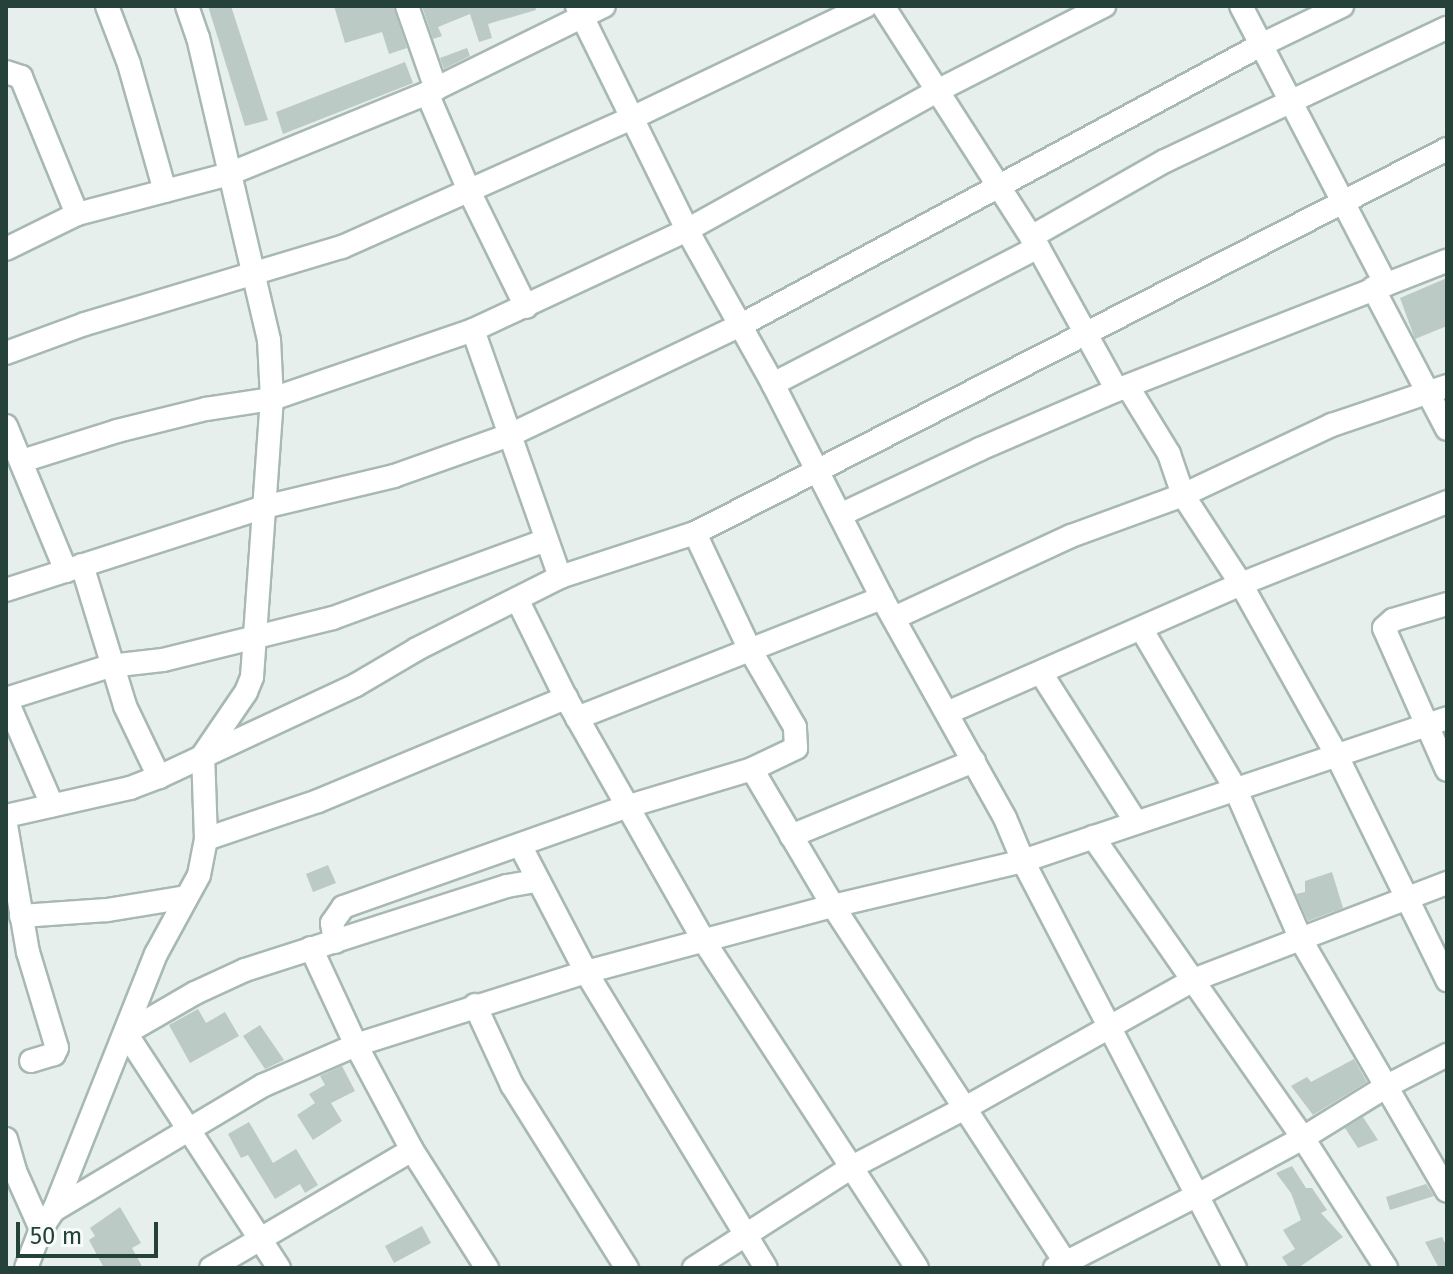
<!DOCTYPE html>
<html>
<head>
<meta charset="utf-8">
<style>
	body { margin:0 }
	#map { position:relative; width:1453px; height:1274px; overflow:hidden; background:#e6efeb; font-family:"Fira Sans",sans-serif }
	div>[style] { position:absolute }
	[style*='--x'] { left:calc(var(--x)*1px); top:calc(var(--y)*1px); width:calc(var(--w)*1px); rotate:calc(var(--a)*1deg) }
	.building>* { inset:0; background:#bbcac4 }
	.roads { filter:drop-shadow(2px 0 #a8b8b2) drop-shadow(-2px 0 #a8b8b2) drop-shadow(0 2px #a8b8b2) drop-shadow(0 -2px #a8b8b2) }
	.minor>* { height:22px; margin:-11px; padding:0 11px; transform-origin:11px; border-radius:11px; background:#fff }
	span { translate:-50% -50%; white-space:nowrap; text-align:center; line-height:1.15; -webkit-text-stroke:6px #f7fbf9; paint-order:stroke }
	.frame { position:absolute; inset:0; border:8px solid #24423a; pointer-events:none }
	.scale { position:absolute; left:16px; top:1222px; width:142px; height:36px; box-sizing:border-box; border:4px solid #24423a; border-top:0; padding-left:10px; font-size:24px; line-height:28px; white-space:nowrap; color:#24423a; -webkit-text-stroke:6px #f7fbf9; paint-order:stroke }
</style>
</head>
<body>
<div id="map">
	<div class="building">
		<i style="clip-path:polygon(208px 6px,231px 6px,268px 120px,245px 126px)"></i>
		<i style="clip-path:polygon(334px 6px,393px 6px,407px 48px,389px 54px,382px 32px,345px 43px)"></i>
		<i style="clip-path:polygon(422px 6px,535px 6px,536px 10px,488px 24px,492px 38px,479px 42px,470px 14px,438px 27px,442px 36px,433px 39px)"></i>
		<i style="clip-path:polygon(467px 48px,470px 56px,444px 69px,440px 58px)"></i>
		<i style="clip-path:polygon(405px 62px,413px 83px,283px 134px,276px 112px)"></i>
		<i style="clip-path:polygon(1447px 278px,1447px 326px,1415px 339px,1400px 298px)"></i>
		<i style="clip-path:polygon(328px 865px,336px 883px,313px 892px,306px 874px)"></i>
		<i style="clip-path:polygon(1332px 872px,1343px 908px,1308px 921px,1296px 894px,1305px 892px,1305px 881px)"></i>
		<i style="clip-path:polygon(198px 1009px,206px 1023px,225px 1012px,239px 1036px,190px 1063px,169px 1025px)"></i>
		<i style="clip-path:polygon(260px 1025px,284px 1060px,265px 1069px,243px 1036px)"></i>
		<i style="clip-path:polygon(1354px 1059px,1367px 1082px,1313px 1115px,1291px 1086px,1307px 1077px,1311px 1082px)"></i>
		<i style="clip-path:polygon(342px 1066px,355px 1091px,331px 1103px,342px 1121px,313px 1140px,297px 1115px,315px 1103px,309px 1094px,325px 1085px,320px 1076px)"></i>
		<i style="clip-path:polygon(1363px 1117px,1378px 1140px,1358px 1148px,1345px 1128px)"></i>
		<i style="clip-path:polygon(249px 1122px,273px 1163px,296px 1149px,318px 1185px,305px 1193px,300px 1184px,275px 1199px,248px 1155px,241px 1158px,228px 1134px)"></i>
		<i style="clip-path:polygon(1292px 1166px,1306px 1188px,1312px 1188px,1327px 1210px,1321px 1213px,1343px 1237px,1298px 1268px,1289px 1268px,1282px 1257px,1295px 1249px,1283px 1230px,1301px 1220px,1291px 1193px,1276px 1173px)"></i>
		<i style="clip-path:polygon(1426px 1184px,1434px 1196px,1390px 1210px,1386px 1197px)"></i>
		<i style="clip-path:polygon(120px 1207px,141px 1243px,132px 1248px,143px 1268px,104px 1268px,89px 1240px,95px 1236px,90px 1228px)"></i>
		<i style="clip-path:polygon(422px 1226px,431px 1243px,394px 1263px,385px 1246px)"></i>
		<i style="clip-path:polygon(1442px 1237px,1447px 1247px,1447px 1268px,1439px 1268px,1425px 1242px)"></i>
	</div>
	<div class="roads">
		<div class="minor">
			<i style="--x:107;--y:6;--w:62;--a:69.2"></i>
			<i style="--x:129;--y:64;--w:132;--a:74.2"></i>
			<i style="--x:407;--y:6;--w:88;--a:70.7"></i>
			<i style="--x:577;--y:6;--w:250;--a:63.8"></i>
			<i style="--x:687;--y:230;--w:176;--a:60.8"></i>
			<i style="--x:773;--y:384;--w:240;--a:63"></i>
			<i style="--x:882;--y:598;--w:252;--a:60.8"></i>
			<i style="--x:1005;--y:818;--w:47;--a:67.3"></i>
			<i style="--x:1023;--y:861;--w:459;--a:62.5"></i>
			<i style="--x:883;--y:6;--w:287;--a:57.3"></i>
			<i style="--x:1038;--y:247;--w:163;--a:61.1"></i>
			<i style="--x:1241;--y:6;--w:314;--a:62.5"></i>
			<i style="--x:6;--y:72;--w:16;--a:18"></i>
			<i style="--x:21;--y:77;--w:148;--a:67.8"></i>
			<i style="--x:427;--y:93;--w:109;--a:66.7"></i>
			<i style="--x:470;--y:193;--w:127;--a:63.8"></i>
			<i style="--x:1031;--y:237;--w:154;--a:-29.6"></i>
			<i style="--x:1165;--y:161;--w:312;--a:-25.3"></i>
			<i style="--x:6;--y:249;--w:79;--a:-26.2"></i>
			<i style="--x:77;--y:214;--w:157;--a:-14.7"></i>
			<i style="--x:229;--y:174;--w:214;--a:-22.2"></i>
			<i style="--x:427;--y:93;--w:197;--a:-26.2"></i>
			<i style="--x:1373;--y:288;--w:159;--a:62.3"></i>
			<i style="--x:473;--y:330;--w:262;--a:70.6"></i>
			<i style="--x:6;--y:353;--w:84;--a:-20.2"></i>
			<i style="--x:85;--y:324;--w:268;--a:-16.7"></i>
			<i style="--x:342;--y:247;--w:317;--a:-24"></i>
			<i style="--x:632;--y:118;--w:259;--a:-25.6"></i>
			<i style="--x:773;--y:384;--w:298;--a:-27.3"></i>
			<i style="--x:1128;--y:387;--w:79;--a:58.5"></i>
			<i style="--x:1169;--y:454;--w:43;--a:71.1"></i>
			<i style="--x:1183;--y:495;--w:106;--a:56.9"></i>
			<i style="--x:1241;--y:584;--w:197;--a:60.8"></i>
			<i style="--x:1337;--y:756;--w:250;--a:63.8"></i>
			<i style="--x:6;--y:426;--w:157;--a:67.5"></i>
			<i style="--x:22;--y:461;--w:100;--a:-17.5"></i>
			<i style="--x:117;--y:431;--w:92;--a:-13.9"></i>
			<i style="--x:206;--y:409;--w:67;--a:-8.6"></i>
			<i style="--x:272;--y:399;--w:213;--a:-18.9"></i>
			<i style="--x:473;--y:330;--w:236;--a:-25"></i>
			<i style="--x:687;--y:230;--w:284;--a:-29.1"></i>
			<i style="--x:935;--y:92;--w:190;--a:-27"></i>
			<i style="--x:840;--y:515;--w:155;--a:-25.2"></i>
			<i style="--x:980;--y:449;--w:149;--a:-23.3"></i>
			<i style="--x:1117;--y:390;--w:354;--a:-21.4"></i>
			<i style="--x:82;--y:565;--w:147;--a:73"></i>
			<i style="--x:125;--y:706;--w:79;--a:64.4"></i>
			<i style="--x:6;--y:590;--w:271;--a:-17.8"></i>
			<i style="--x:264;--y:507;--w:134;--a:-13.4"></i>
			<i style="--x:394;--y:476;--w:123;--a:-19.5"></i>
			<i style="--x:510;--y:435;--w:256;--a:-25.5"></i>
			<i style="--x:741;--y:325;--w:591;--a:-28.3"></i>
			<i style="--x:1261;--y:45;--w:90;--a:-25.7"></i>
			<i style="--x:518;--y:601;--w:108;--a:63.7"></i>
			<i style="--x:566;--y:698;--w:279;--a:60.4"></i>
			<i style="--x:704;--y:941;--w:390;--a:56.9"></i>
			<i style="--x:1447;--y:604;--w:56;--a:163.5"></i>
			<i style="--x:1393;--y:620;--w:12;--a:138"></i>
			<i style="--x:1384;--y:628;--w:155;--a:66.1"></i>
			<i style="--x:894;--y:618;--w:195;--a:-24.9"></i>
			<i style="--x:1071;--y:536;--w:119;--a:-20.1"></i>
			<i style="--x:1183;--y:495;--w:165;--a:-25.2"></i>
			<i style="--x:1332;--y:425;--w:121;--a:-18.7"></i>
			<i style="--x:1142;--y:630;--w:183;--a:59.5"></i>
			<i style="--x:1235;--y:788;--w:166;--a:66.5"></i>
			<i style="--x:1301;--y:940;--w:290;--a:59.8"></i>
			<i style="--x:1041;--y:673;--w:177;--a:57.5"></i>
			<i style="--x:6;--y:699;--w:109;--a:-17.6"></i>
			<i style="--x:110;--y:666;--w:53;--a:-6.5"></i>
			<i style="--x:163;--y:660;--w:175;--a:-13.9"></i>
			<i style="--x:333;--y:618;--w:227;--a:-20.1"></i>
			<i style="--x:6;--y:699;--w:116;--a:66.5"></i>
			<i style="--x:947;--y:713;--w:321;--a:-23.7"></i>
			<i style="--x:1241;--y:584;--w:222;--a:-21.7"></i>
			<i style="--x:577;--y:718;--w:328;--a:-21.5"></i>
			<i style="--x:752;--y:769;--w:159;--a:59.4"></i>
			<i style="--x:833;--y:906;--w:432;--a:56.9"></i>
			<i style="--x:6;--y:816;--w:127;--a:-12.7"></i>
			<i style="--x:130;--y:788;--w:31;--a:-21"></i>
			<i style="--x:159;--y:777;--w:217;--a:-25"></i>
			<i style="--x:356;--y:685;--w:71;--a:-30.5"></i>
			<i style="--x:417;--y:649;--w:160;--a:-26.7"></i>
			<i style="--x:560;--y:577;--w:142;--a:-18.1"></i>
			<i style="--x:695;--y:533;--w:844;--a:-27.05"></i>
			<i style="--x:6;--y:825;--w:129;--a:80.2"></i>
			<i style="--x:28;--y:952;--w:100;--a:73.2"></i>
			<i style="--x:57;--y:1048;--w:7;--a:117"></i>
			<i style="--x:54;--y:1054;--w:24;--a:163"></i>
			<i style="--x:791;--y:836;--w:198;--a:-22.3"></i>
			<i style="--x:1093;--y:837;--w:367;--a:55.1"></i>
			<i style="--x:1303;--y:1138;--w:154;--a:57.4"></i>
			<i style="--x:206;--y:839;--w:118;--a:-18.7"></i>
			<i style="--x:318;--y:801;--w:269;--a:-22.6"></i>
			<i style="--x:520;--y:845;--w:143;--a:62.5"></i>
			<i style="--x:586;--y:972;--w:346;--a:58.7"></i>
			<i style="--x:21;--y:916;--w:86;--a:-4"></i>
			<i style="--x:107;--y:910;--w:80;--a:-9.3"></i>
			<i style="--x:335;--y:942;--w:19;--a:-99"></i>
			<i style="--x:332;--y:923;--w:19;--a:-55"></i>
			<i style="--x:343;--y:907;--w:303;--a:-19.5"></i>
			<i style="--x:629;--y:806;--w:128;--a:-16.7"></i>
			<i style="--x:752;--y:769;--w:49;--a:-25.5"></i>
			<i style="--x:796;--y:748;--w:21;--a:-93"></i>
			<i style="--x:795;--y:727;--w:91;--a:-120.2"></i>
			<i style="--x:749;--y:648;--w:127;--a:-115.2"></i>
			<i style="--x:311;--y:948;--w:107;--a:65.1"></i>
			<i style="--x:356;--y:1045;--w:119;--a:61.9"></i>
			<i style="--x:412;--y:1150;--w:140;--a:57.6"></i>
			<i style="--x:475;--y:1005;--w:88;--a:65.2"></i>
			<i style="--x:512;--y:1085;--w:216;--a:57.9"></i>
			<i style="--x:6;--y:1139;--w:33;--a:74"></i>
			<i style="--x:15;--y:1171;--w:64;--a:65.9"></i>
			<i style="--x:54;--y:1210;--w:244;--a:-30.8"></i>
			<i style="--x:264;--y:1085;--w:100;--a:-23.5"></i>
			<i style="--x:356;--y:1045;--w:241;--a:-17.6"></i>
			<i style="--x:586;--y:972;--w:256;--a:-15"></i>
			<i style="--x:833;--y:906;--w:195;--a:-13.3"></i>
			<i style="--x:1023;--y:861;--w:447;--a:-18.6"></i>
			<i style="--x:26;--y:1268;--w:42;--a:-69"></i>
			<i style="--x:41;--y:1229;--w:23;--a:-56"></i>
			<i style="--x:54;--y:1210;--w:276;--a:-68.3"></i>
			<i style="--x:156;--y:954;--w:90;--a:-61.4"></i>
			<i style="--x:199;--y:875;--w:37;--a:-79"></i>
			<i style="--x:206;--y:839;--w:84;--a:-92"></i>
			<i style="--x:203;--y:755;--w:76;--a:-55.7"></i>
			<i style="--x:246;--y:692;--w:16;--a:-68"></i>
			<i style="--x:252;--y:677;--w:279;--a:-85.9"></i>
			<i style="--x:272;--y:399;--w:59;--a:-92.9"></i>
			<i style="--x:269;--y:340;--w:310;--a:-103.2"></i>
			<i style="--x:198;--y:38;--w:34;--a:-109"></i>
			<i style="--x:211;--y:1268;--w:233;--a:-30.4"></i>
			<i style="--x:279;--y:1268;--w:280;--a:-123.1"></i>
			<i style="--x:126;--y:1033;--w:80;--a:-30.1"></i>
			<i style="--x:195;--y:993;--w:55;--a:-24.7"></i>
			<i style="--x:245;--y:970;--w:275;--a:-17.8"></i>
			<i style="--x:507;--y:886;--w:29;--a:-10"></i>
			<i style="--x:694;--y:1268;--w:188;--a:-32.6"></i>
			<i style="--x:852;--y:1167;--w:130;--a:-27.6"></i>
			<i style="--x:967;--y:1107;--w:259;--a:-29.3"></i>
			<i style="--x:1193;--y:980;--w:272;--a:-20.9"></i>
			<i style="--x:1055;--y:1268;--w:158;--a:-27.1"></i>
			<i style="--x:1196;--y:1196;--w:122;--a:-28.5"></i>
			<i style="--x:1303;--y:1138;--w:99;--a:-31.8"></i>
			<i style="--x:1387;--y:1086;--w:68;--a:-27.3"></i>
		</div>
	</div>
	<div class="frame"></div>
	<div class="scale">50 m</div>
</div>
</body>
</html>
